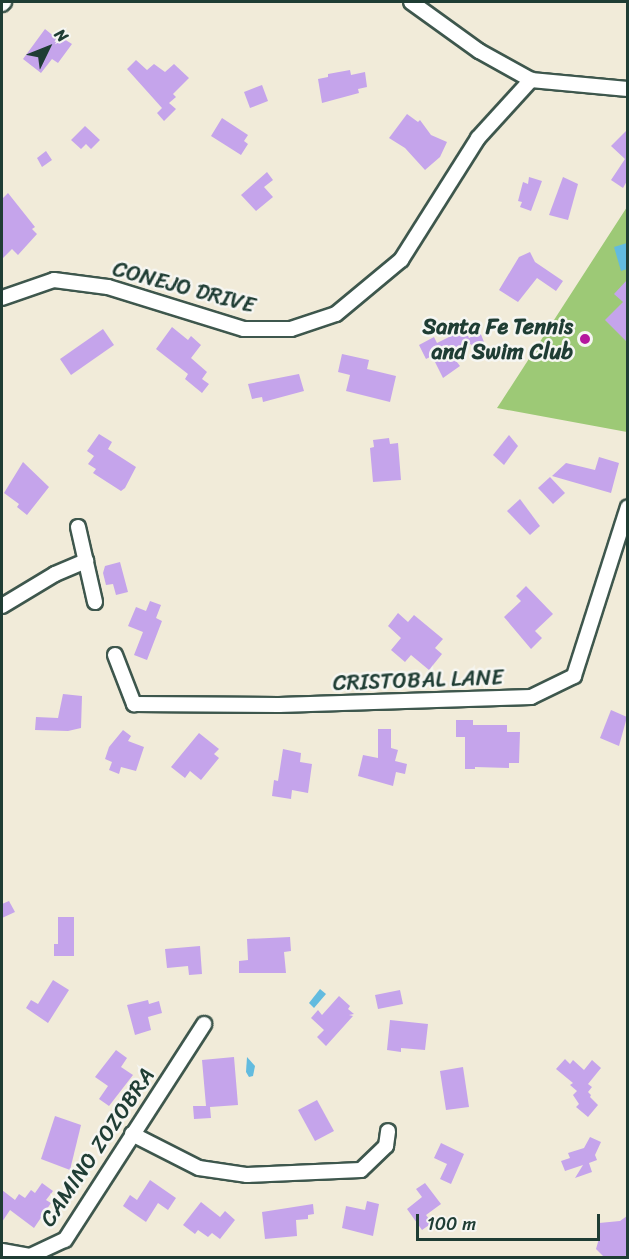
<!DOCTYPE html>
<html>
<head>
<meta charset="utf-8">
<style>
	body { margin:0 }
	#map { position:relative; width:629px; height:1259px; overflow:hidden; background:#f1ebd9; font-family:Sriracha,sans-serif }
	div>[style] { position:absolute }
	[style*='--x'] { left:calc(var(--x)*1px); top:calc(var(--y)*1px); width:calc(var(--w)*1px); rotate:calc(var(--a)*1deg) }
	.green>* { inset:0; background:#9dc976 }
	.water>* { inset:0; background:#62bbdf }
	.building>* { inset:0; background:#c5a4eb }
	.roads { filter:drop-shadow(2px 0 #3e574d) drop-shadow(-2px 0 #3e574d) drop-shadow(0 2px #3e574d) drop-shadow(0 -2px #3e574d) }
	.minor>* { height:14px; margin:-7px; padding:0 7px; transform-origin:7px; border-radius:7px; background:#fff }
	.dots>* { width:16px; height:16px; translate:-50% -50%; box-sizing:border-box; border:3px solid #f6f6f2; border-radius:50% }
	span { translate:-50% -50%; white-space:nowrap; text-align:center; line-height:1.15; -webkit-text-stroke:5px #f6f6f2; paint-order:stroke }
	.street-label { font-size:22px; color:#1f3d34 }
	.poi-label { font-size:22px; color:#1f3d34; font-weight:700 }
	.right { translate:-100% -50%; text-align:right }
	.frame { position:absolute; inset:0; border:3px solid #1f3d34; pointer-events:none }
	.north { position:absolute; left:18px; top:18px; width:60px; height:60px; -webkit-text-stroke:4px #f6f6f2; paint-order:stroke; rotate:47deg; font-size:16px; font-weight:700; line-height:24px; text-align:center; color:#1f3d34 }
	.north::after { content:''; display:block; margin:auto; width:21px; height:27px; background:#1f3d34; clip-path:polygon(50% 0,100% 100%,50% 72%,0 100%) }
	.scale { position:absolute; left:416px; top:1214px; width:184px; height:27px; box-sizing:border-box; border:3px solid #1f3d34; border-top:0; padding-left:8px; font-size:18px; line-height:21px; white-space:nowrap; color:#1f3d34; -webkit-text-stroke:4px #f6f6f2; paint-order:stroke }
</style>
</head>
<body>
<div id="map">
	<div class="green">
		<i style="clip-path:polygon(627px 207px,627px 432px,497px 408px,501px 402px)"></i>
	</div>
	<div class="water">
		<i style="clip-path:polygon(627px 243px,627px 269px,621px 271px,614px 247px)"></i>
		<i style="clip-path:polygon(320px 989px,326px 994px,314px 1008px,309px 1003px)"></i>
		<i style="clip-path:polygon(247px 1057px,255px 1066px,253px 1076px,249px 1077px,246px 1072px)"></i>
	</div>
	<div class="building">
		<i style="clip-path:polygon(45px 29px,61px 42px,64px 39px,72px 44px,58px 63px,52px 59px,41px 73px,23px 59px)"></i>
		<i style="clip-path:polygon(136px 60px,147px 70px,154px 64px,165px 72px,174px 64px,189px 78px,173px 94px,176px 97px,169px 103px,176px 109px,164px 121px,157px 113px,162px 108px,127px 69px)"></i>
		<i style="clip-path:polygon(350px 70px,351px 75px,365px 72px,367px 87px,358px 89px,359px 93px,322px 103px,318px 79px,328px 77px,328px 74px)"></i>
		<i style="clip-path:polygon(262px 85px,268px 101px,250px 108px,244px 92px)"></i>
		<i style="clip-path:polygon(407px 114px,418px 122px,420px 120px,431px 135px,447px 142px,440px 157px,425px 170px,405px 148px,389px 138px)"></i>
		<i style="clip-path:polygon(222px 118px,248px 135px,244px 141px,248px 144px,241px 155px,211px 136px)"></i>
		<i style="clip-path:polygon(85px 126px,100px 140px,91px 149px,86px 144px,81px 149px,71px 140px)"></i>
		<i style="clip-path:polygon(627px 130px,627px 181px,623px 188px,611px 180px,625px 159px,611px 146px)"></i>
		<i style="clip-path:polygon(46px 151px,52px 160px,42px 167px,37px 158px)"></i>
		<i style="clip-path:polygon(267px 172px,273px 180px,264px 187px,273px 197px,256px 211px,241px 195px)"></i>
		<i style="clip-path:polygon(529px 177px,542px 181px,531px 211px,520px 207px,522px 202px,518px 201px,523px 182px,528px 184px)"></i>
		<i style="clip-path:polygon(563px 177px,578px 184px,568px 220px,549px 215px)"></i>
		<i style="clip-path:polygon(8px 193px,35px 227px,32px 229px,37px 234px,18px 255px,12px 249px,2px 259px,2px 199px)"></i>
		<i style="clip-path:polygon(530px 252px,535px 262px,563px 281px,556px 291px,537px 278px,518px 302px,499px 290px,519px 257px)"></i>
		<i style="clip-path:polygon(627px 280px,627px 342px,605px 320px,623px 302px,614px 294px)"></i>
		<i style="clip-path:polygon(172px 327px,188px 340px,191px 336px,201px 345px,191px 358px,207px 372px,202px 379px,209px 384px,202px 393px,185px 379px,188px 374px,156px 349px)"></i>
		<i style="clip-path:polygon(103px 329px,114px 345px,71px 375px,60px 359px)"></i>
		<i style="clip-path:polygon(465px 329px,469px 338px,480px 332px,488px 352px,478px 358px,471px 344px,454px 353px,453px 357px,460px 366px,443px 378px,432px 356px,426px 359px,419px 345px,434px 337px,437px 343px)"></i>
		<i style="clip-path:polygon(342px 354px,369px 360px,367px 369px,396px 376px,390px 402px,346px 391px,350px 375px,338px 372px)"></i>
		<i style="clip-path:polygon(299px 374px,304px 391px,263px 402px,262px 397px,252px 399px,248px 384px)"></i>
		<i style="clip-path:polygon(99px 434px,112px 442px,108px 449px,136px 467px,125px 488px,121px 491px,93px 473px,96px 469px,88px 464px,94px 456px,87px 451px)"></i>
		<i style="clip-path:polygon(509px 435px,518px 446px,504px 465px,493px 455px)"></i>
		<i style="clip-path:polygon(389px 438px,390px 444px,398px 443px,401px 480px,373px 482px,370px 448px,374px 447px,373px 440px)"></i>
		<i style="clip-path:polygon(599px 457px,619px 463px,611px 493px,552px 476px,566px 463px,595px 470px)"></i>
		<i style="clip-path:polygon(23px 462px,49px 487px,27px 515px,17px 507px,19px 504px,4px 493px)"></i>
		<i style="clip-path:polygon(550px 477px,565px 493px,553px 504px,538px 488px)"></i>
		<i style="clip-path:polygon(520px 499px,540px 526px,530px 535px,507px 511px)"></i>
		<i style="clip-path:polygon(120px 562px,128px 592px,116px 595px,113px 584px,106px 585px,103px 573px,105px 566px)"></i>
		<i style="clip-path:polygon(526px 586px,553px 614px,535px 631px,542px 638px,531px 649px,504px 617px,521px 601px,516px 596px)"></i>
		<i style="clip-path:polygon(150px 601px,161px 605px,156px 618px,162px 621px,147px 660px,134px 655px,143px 632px,128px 626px,136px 607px,146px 611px)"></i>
		<i style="clip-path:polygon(398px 613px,408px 622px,414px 615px,443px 639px,435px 648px,442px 654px,429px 670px,411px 655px,405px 662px,391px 650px,401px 638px,388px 626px)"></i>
		<i style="clip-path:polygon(63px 694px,82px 696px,81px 728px,68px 731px,35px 730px,36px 717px,58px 718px)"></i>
		<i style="clip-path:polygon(611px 710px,627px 717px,619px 746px,600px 738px)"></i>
		<i style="clip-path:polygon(456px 720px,473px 720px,473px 725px,507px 725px,507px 732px,520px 732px,519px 763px,509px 763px,509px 768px,475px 767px,475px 769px,465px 769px,465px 737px,456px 737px)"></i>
		<i style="clip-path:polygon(378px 729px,391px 729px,391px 748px,398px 750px,395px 761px,407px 764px,405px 774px,396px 772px,393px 786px,358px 776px,363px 755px,378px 758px)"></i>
		<i style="clip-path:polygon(123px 730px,131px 736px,128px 741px,144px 747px,136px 771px,121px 767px,119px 774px,109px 770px,112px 762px,105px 759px,109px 747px)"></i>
		<i style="clip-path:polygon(199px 733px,219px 749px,214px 754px,219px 758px,201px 780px,190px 771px,185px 778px,171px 767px)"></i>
		<i style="clip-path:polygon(283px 749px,301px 753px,300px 762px,312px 764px,308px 793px,292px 790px,291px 799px,272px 796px,274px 780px,278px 781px)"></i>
		<i style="clip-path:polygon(9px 901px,15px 912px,2px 918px,2px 904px)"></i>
		<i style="clip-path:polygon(58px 917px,74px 917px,74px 956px,54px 956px,54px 944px,58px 944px)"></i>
		<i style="clip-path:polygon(290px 937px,291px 951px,284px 952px,286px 973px,239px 973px,239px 961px,248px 960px,247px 939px)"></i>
		<i style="clip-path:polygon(200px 946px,202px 974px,189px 975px,188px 966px,167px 968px,165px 949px)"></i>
		<i style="clip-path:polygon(53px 980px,69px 990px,48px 1023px,26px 1008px,31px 1000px,38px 1004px)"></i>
		<i style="clip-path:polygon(400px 990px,403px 1004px,378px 1009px,375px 995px)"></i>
		<i style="clip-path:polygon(339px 996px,350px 1006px,348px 1009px,354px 1014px,349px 1015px,353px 1016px,326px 1046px,317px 1037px,324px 1030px,311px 1018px,318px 1010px,322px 1015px)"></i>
		<i style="clip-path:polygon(148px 1000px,149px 1004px,159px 1001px,162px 1013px,148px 1017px,151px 1030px,135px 1035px,127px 1005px)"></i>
		<i style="clip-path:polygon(390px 1020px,428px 1024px,425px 1050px,401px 1048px,401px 1052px,387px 1050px)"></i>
		<i style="clip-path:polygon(116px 1050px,127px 1058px,121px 1067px,133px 1075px,109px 1106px,99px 1099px,108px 1086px,95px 1077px)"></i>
		<i style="clip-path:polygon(234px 1057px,238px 1105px,210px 1107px,211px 1118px,194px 1119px,193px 1106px,206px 1106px,202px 1060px)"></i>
		<i style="clip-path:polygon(565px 1059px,570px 1064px,573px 1060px,584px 1070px,592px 1060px,601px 1068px,588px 1084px,592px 1087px,588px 1092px,591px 1095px,590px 1097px,598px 1105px,588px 1117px,576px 1107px,579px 1104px,573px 1095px,577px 1091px,570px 1085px,573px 1083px,556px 1069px)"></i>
		<i style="clip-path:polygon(463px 1067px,469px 1107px,446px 1110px,440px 1071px)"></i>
		<i style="clip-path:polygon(317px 1100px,334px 1131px,315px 1141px,298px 1110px)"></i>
		<i style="clip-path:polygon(55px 1116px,81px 1125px,70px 1170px,41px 1159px)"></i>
		<i style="clip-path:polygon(590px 1137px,601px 1142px,595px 1155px,597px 1160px,589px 1163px,592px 1172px,575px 1178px,583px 1165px,565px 1171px,561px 1161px,570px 1158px,568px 1153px,584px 1148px)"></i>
		<i style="clip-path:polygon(441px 1143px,464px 1154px,451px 1184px,440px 1179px,447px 1164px,434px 1158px)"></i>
		<i style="clip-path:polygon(150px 1180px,176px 1198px,168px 1210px,158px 1203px,146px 1222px,123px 1206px,130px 1195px,137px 1200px)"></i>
		<i style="clip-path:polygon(42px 1183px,53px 1191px,46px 1200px,51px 1203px,34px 1228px,10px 1210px,2px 1222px,2px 1190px,15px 1200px,19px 1194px,25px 1198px,31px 1190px,35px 1193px)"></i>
		<i style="clip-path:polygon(425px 1183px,441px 1204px,426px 1215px,432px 1223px,422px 1230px,407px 1209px,422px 1197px,416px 1189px)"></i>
		<i style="clip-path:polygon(367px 1201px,379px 1204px,373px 1236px,342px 1228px,346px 1206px,365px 1210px)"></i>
		<i style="clip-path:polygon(201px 1202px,220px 1217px,225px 1211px,235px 1220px,220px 1239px,212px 1233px,208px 1237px,198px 1230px,195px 1234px,183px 1225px)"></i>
		<i style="clip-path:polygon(313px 1204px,314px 1214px,308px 1215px,308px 1219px,296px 1220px,297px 1236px,265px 1239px,262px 1212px)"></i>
		<i style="clip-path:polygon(627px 1216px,627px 1253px,625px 1257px,604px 1257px,596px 1249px,600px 1235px,599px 1223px,620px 1221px)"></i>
	</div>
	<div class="roads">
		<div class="minor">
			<i style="--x:411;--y:2;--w:84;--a:35.8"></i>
			<i style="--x:479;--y:51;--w:60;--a:29.1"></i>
			<i style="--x:531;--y:80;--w:97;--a:5.3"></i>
			<i style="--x:2;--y:4;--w:3;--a:-45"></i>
			<i style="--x:2;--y:298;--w:55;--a:-19.1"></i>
			<i style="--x:54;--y:280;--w:54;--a:7.4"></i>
			<i style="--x:108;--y:287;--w:142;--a:17.2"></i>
			<i style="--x:244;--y:329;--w:47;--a:0"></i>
			<i style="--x:291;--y:329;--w:47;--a:-18.4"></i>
			<i style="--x:336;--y:314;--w:85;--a:-39.7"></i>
			<i style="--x:401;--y:260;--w:144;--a:-57.7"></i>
			<i style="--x:478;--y:138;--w:79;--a:-47.6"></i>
			<i style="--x:78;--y:527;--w:77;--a:77.2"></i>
			<i style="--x:2;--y:606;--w:62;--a:-31.1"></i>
			<i style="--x:55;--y:574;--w:34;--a:-23"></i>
			<i style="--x:115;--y:655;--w:53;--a:68.8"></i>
			<i style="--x:134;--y:704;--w:145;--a:0.4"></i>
			<i style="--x:279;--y:705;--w:252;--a:-1.8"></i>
			<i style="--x:531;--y:697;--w:48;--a:-26"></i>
			<i style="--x:574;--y:676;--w:177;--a:-72.3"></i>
			<i style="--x:132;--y:1134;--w:75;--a:26.9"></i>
			<i style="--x:199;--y:1168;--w:49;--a:8.3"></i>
			<i style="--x:247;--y:1175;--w:114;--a:-2.5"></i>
			<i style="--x:361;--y:1170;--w:35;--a:-44"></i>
			<i style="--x:386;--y:1146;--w:15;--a:-82"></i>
			<i style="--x:2;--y:1251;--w:28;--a:10"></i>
			<i style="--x:30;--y:1256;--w:38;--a:-25"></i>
			<i style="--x:65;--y:1240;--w:257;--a:-57.2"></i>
		</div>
	</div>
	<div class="dots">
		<i style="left:585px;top:339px;background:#b5179e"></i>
	</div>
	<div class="street-label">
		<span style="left:184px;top:287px;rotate:15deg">CONEJO DRIVE</span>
		<span style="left:418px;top:680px;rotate:-2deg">CRISTOBAL LANE</span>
		<span style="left:97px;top:1147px;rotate:-56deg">CAMINO ZOZOBRA</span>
	</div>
	<div class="poi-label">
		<span class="right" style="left:573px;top:339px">Santa Fe Tennis<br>and Swim Club</span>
	</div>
	<div class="frame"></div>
	<div class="north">N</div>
	<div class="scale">100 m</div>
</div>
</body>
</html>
